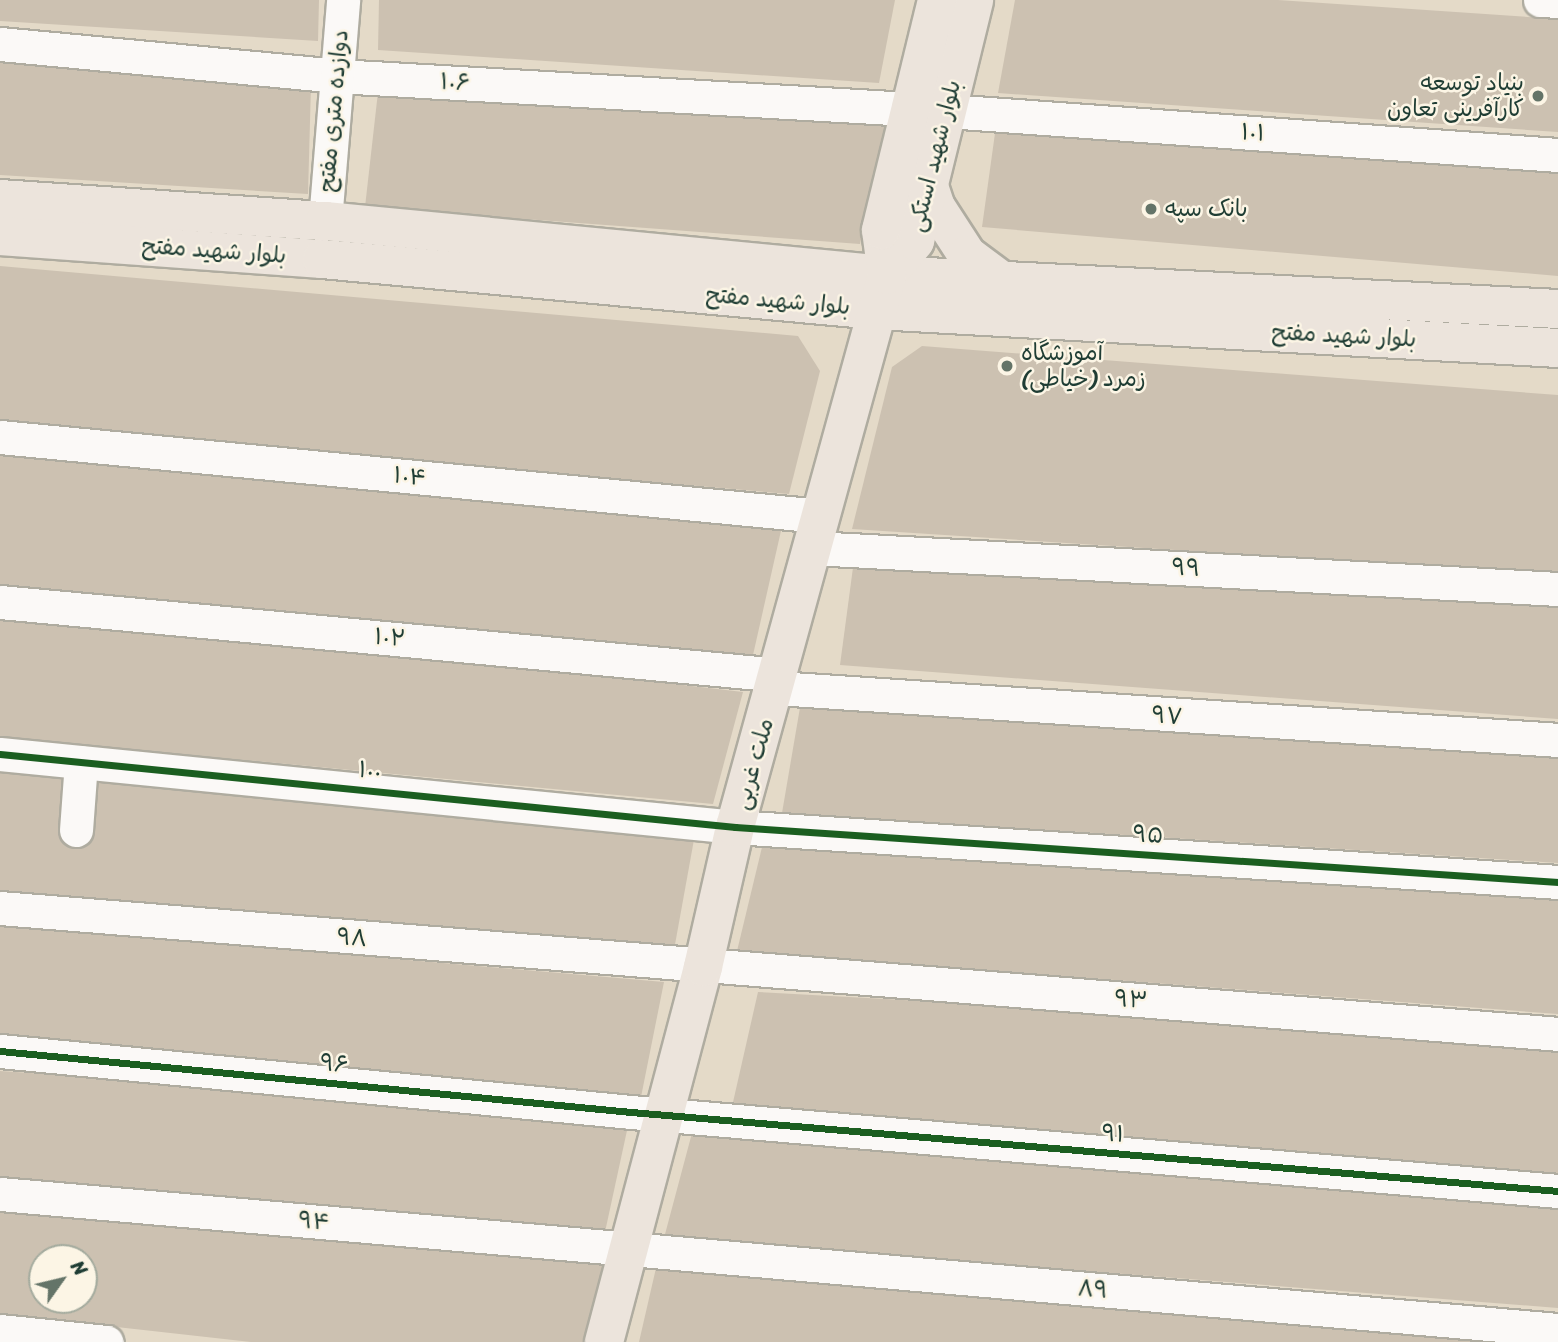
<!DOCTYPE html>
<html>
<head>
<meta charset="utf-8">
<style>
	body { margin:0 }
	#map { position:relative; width:1558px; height:1342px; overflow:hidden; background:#e4dac8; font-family:Sriracha,"Playpen Sans Arabic",sans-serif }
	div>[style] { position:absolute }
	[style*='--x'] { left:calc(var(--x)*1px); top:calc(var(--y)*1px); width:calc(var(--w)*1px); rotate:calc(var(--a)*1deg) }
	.building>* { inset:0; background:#ccc1b1 }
	.roads { filter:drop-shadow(2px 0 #afaca0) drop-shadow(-2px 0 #afaca0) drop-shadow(0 2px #afaca0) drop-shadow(0 -2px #afaca0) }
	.minor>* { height:33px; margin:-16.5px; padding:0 16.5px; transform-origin:16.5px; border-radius:16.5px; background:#fbf9f7 }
	.major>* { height:38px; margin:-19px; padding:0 19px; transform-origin:19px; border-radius:19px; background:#ece4dc }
	.cycleway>* { height:7px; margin:-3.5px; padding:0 3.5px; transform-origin:3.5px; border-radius:3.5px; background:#1b5e20 }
	.dots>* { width:19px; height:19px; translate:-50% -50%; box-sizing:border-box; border:4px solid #fcf5e5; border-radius:50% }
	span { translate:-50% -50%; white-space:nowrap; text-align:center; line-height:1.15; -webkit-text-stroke:5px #fcf5e5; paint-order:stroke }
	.street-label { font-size:23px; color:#1f3d34 }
	.poi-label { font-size:23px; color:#1f3d34 }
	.right { translate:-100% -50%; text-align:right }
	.left { translate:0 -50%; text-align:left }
	.north { position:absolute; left:28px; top:1244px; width:70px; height:70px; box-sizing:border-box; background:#fcf5e5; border:2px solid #a4ab9e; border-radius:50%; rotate:56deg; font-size:19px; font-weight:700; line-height:28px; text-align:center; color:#1f3d34 }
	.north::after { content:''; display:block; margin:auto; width:24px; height:32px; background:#647468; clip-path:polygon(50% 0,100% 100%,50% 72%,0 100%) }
</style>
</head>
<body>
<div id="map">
	<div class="building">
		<i style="clip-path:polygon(0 0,319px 0,318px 41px,0 21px)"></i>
		<i style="clip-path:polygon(379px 0,895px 0,879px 83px,378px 50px)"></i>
		<i style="clip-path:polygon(1015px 0,1278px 0,1558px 19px,1558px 132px,998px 93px)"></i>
		<i style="clip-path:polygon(0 61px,311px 85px,308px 194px,0 175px)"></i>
		<i style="clip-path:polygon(378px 92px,887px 125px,860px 244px,365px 207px)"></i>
		<i style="clip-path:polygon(996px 126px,1558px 169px,1558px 276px,982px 227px)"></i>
		<i style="clip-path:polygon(0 266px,798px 336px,820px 371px,789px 494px,0 425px)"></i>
		<i style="clip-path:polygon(922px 346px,1558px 395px,1558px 575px,852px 529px,892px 367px)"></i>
		<i style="clip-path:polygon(0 449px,785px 513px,753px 655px,0 584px)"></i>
		<i style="clip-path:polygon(854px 560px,1558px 604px,1558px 719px,840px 665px)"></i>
		<i style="clip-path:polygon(0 605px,743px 692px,713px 804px,0 737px)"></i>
		<i style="clip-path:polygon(803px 690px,1558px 753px,1558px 863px,782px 813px)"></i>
		<i style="clip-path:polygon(0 768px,697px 823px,674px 950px,0 890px)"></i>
		<i style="clip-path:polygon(763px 843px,1558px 896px,1558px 1014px,737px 951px)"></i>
		<i style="clip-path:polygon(0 925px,664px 982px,641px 1097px,0 1034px)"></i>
		<i style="clip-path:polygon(758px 992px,1558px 1036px,1558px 1173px,731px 1111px)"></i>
		<i style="clip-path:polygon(0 1071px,631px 1112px,605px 1232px,0 1178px)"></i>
		<i style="clip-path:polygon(696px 1118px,1558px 1200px,1558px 1308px,664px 1238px)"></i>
		<i style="clip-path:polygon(evenodd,0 1207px,612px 1249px,585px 1342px,251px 1342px,0 1314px,0 1207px,42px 1258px,84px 1258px,84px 1300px,42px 1300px,42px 1258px)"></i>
		<i style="clip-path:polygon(656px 1268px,1504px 1340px,1504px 1342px,639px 1342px)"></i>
	</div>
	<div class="roads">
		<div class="minor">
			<i style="--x:1540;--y:0;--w:18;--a:3"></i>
			<i style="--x:0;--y:44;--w:339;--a:5.4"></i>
			<i style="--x:337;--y:76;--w:574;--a:3.3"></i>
			<i style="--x:947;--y:111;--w:613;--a:4.12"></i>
			<i style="--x:325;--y:221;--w:222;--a:-85.3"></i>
			<i style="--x:0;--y:437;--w:824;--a:5.5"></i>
			<i style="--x:813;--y:548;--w:746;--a:3.15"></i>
			<i style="--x:0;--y:602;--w:783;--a:5.35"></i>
			<i style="--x:776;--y:688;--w:784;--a:3.8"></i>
			<i style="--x:0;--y:754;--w:739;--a:5.67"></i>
			<i style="--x:735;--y:827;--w:825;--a:3.82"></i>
			<i style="--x:76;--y:830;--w:68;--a:-85.8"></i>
			<i style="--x:0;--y:908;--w:1563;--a:4.62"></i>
			<i style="--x:0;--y:1051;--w:634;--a:5.52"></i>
			<i style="--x:631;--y:1112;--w:930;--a:4.87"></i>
			<i style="--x:0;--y:1194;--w:1564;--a:4.99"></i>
			<i style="--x:0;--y:1331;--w:107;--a:5.9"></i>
		</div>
		<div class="major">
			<i style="--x:929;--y:186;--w:22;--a:72"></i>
			<i style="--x:936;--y:207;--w:57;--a:57.1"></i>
			<i style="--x:967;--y:255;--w:44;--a:36.6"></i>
			<i style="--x:0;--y:199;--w:326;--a:3.9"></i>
			<i style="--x:325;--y:221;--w:565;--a:5.49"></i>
			<i style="--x:887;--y:275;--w:672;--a:2.9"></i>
			<i style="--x:0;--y:236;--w:323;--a:4.1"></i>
			<i style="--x:322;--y:259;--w:557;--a:5.25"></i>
			<i style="--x:877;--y:310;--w:682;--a:3.19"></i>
			<i style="--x:887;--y:275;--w:44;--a:-50.5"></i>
			<i style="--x:915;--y:241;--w:248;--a:-76.2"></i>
			<i style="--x:604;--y:1342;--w:388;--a:-75.2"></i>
			<i style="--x:703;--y:967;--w:144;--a:-77.1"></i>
			<i style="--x:735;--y:827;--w:573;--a:-74.6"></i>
			<i style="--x:887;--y:275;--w:45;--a:-97.6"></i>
			<i style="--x:881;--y:230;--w:237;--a:-76.3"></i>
		</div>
	</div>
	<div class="cycleway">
		<i style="--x:0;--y:754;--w:739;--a:5.67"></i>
		<i style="--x:735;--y:827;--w:825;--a:3.82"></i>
		<i style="--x:0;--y:1051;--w:634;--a:5.52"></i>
		<i style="--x:631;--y:1112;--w:930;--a:4.87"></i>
	</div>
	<div class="dots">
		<i style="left:1538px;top:96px;background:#647468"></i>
		<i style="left:1151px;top:209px;background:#647468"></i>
		<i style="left:1007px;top:366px;background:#647468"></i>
	</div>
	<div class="street-label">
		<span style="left:455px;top:83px;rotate:3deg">۱۰۶</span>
		<span style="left:334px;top:111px;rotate:-85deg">دوازده متری مفتح</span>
		<span style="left:1253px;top:133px;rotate:4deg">۱۰۱</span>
		<span style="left:935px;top:156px;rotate:-76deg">بلوار شهید استکی</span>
		<span style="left:214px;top:251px;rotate:4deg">بلوار شهید مفتح</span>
		<span style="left:778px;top:301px;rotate:5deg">بلوار شهید مفتح</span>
		<span style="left:1344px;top:336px;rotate:3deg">بلوار شهید مفتح</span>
		<span style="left:410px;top:477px;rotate:6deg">۱۰۴</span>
		<span style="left:1186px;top:568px;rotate:3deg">۹۹</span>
		<span style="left:390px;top:638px;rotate:5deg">۱۰۲</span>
		<span style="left:1167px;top:716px;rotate:5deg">۹۷</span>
		<span style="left:754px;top:764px;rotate:-74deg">ملت غربی</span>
		<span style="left:370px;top:771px;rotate:6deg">۱۰۰</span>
		<span style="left:1148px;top:835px;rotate:4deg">۹۵</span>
		<span style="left:352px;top:938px;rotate:5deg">۹۸</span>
		<span style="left:1131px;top:1000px;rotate:5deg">۹۳</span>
		<span style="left:334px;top:1064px;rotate:6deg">۹۶</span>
		<span style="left:1113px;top:1134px;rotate:5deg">۹۱</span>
		<span style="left:314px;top:1222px;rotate:5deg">۹۴</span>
		<span style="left:1093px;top:1290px;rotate:5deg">۸۹</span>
	</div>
	<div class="poi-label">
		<span class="right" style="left:1524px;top:96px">بنیاد توسعه<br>کارآفرینی تعاون</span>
		<span class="left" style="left:1165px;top:209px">بانک سپه</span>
		<span class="left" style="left:1021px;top:366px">آموزشگاه<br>زمرد (خیاطی)</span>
	</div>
	<div class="north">N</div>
</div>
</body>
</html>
